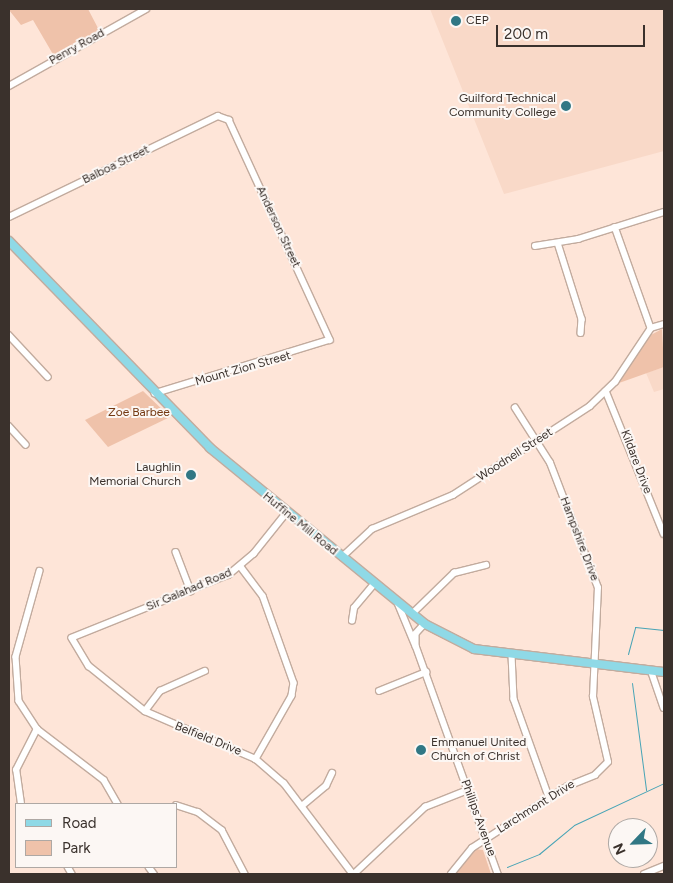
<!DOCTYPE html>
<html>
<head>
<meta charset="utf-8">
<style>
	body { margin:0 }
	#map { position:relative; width:673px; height:883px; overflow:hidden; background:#fee5d8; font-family:Figtree,sans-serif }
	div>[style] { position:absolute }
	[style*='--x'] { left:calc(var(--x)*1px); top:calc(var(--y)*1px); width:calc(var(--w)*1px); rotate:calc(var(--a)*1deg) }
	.built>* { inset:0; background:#f9d9c8 }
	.green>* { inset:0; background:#efc2aa }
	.stream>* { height:1px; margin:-0.5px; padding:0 0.5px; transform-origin:0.5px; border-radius:0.5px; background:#47a4b6 }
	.roads { filter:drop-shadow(1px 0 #c2ab9e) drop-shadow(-1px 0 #c2ab9e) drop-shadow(0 1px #c2ab9e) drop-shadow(0 -1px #c2ab9e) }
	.minor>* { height:5.5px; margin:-2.75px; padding:0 2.75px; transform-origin:2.75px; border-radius:2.75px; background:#fff }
	.major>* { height:8px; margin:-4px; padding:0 4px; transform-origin:4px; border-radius:4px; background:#8fd9e6 }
	.dots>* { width:14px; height:14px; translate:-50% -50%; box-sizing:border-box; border:2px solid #fcf7f4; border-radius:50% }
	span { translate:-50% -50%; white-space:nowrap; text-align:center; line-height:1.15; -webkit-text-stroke:4px #fcf7f4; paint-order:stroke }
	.poi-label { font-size:12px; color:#3a312c }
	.left { translate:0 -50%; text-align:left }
	.right { translate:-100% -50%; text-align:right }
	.street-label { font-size:12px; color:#3a312c }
	.park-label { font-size:12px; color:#743912 }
	.frame { position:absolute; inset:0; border:10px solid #3a312c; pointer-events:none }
	.legend { position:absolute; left:15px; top:803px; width:162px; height:65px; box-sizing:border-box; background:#fcf7f4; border:1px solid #aea8a4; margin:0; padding:6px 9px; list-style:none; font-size:15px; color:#3a312c }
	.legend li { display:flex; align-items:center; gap:10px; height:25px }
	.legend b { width:25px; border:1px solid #aea8a4 }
	.north { position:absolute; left:608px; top:818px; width:50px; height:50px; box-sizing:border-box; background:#fcf7f4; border:1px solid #aea8a4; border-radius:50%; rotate:246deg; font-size:14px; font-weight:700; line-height:20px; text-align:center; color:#3a312c }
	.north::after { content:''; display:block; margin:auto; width:18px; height:22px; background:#317784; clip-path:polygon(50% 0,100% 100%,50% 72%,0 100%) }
	.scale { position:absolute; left:496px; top:25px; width:149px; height:22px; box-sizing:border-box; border:2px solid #3a312c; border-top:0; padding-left:6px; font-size:15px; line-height:18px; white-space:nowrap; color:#3a312c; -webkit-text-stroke:4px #fcf7f4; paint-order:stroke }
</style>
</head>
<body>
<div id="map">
	<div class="built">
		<i style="clip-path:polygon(430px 9px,664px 9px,664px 151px,504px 194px)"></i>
		<i style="clip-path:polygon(664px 367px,664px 389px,654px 392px,646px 373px)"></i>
	</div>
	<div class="green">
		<i style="clip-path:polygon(88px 9px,99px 30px,54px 56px,33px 20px,21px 25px,9px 10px)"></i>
		<i style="clip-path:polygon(662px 329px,664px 367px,619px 383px,649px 336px)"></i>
		<i style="clip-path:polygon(143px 391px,170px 417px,108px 447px,85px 420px)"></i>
		<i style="clip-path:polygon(475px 849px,483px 850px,491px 874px,455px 874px)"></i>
	</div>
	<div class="stream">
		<i style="--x:628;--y:654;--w:28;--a:-75"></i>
		<i style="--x:635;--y:627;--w:29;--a:6"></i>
		<i style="--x:632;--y:683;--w:108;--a:82.5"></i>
		<i style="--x:507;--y:867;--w:35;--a:-22"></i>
		<i style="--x:539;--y:854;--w:45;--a:-39.6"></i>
		<i style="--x:574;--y:825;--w:99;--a:-25"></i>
	</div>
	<div class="roads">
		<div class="minor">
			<i style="--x:9;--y:86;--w:157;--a:-29.3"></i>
			<i style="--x:9;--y:217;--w:232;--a:-25.8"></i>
			<i style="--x:218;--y:116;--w:12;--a:20"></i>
			<i style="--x:229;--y:120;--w:242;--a:65.3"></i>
			<i style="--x:330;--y:340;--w:183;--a:162.9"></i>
			<i style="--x:615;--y:227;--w:107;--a:70.4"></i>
			<i style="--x:558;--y:243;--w:80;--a:72.5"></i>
			<i style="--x:582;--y:319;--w:14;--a:94"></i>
			<i style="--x:535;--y:246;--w:44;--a:-9.2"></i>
			<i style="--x:578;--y:239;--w:90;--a:-17.4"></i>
			<i style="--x:9;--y:335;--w:57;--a:47.1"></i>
			<i style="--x:606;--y:391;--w:154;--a:67.9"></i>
			<i style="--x:9;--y:426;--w:25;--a:48"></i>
			<i style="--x:286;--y:514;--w:51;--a:128.7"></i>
			<i style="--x:254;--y:554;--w:33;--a:140"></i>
			<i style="--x:229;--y:575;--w:169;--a:158.1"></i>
			<i style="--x:72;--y:638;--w:33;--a:59"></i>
			<i style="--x:89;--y:666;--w:72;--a:38.8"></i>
			<i style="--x:145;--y:711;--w:121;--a:23.4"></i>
			<i style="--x:256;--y:759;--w:37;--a:41"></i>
			<i style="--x:284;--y:783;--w:114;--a:52.8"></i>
			<i style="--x:176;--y:552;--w:42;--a:69"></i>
			<i style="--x:342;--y:557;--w:41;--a:-43"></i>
			<i style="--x:372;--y:529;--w:88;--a:-22.8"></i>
			<i style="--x:453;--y:495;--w:163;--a:-33"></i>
			<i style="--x:590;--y:406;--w:35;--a:-44"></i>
			<i style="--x:615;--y:382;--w:65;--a:-56.3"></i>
			<i style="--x:651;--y:328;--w:14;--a:-17"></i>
			<i style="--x:241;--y:567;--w:36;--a:53"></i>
			<i style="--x:263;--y:596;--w:92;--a:70.4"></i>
			<i style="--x:294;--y:683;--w:13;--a:99"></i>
			<i style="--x:292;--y:696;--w:73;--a:119.7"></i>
			<i style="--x:40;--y:571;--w:89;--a:105.6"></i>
			<i style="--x:16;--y:657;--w:44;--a:86.1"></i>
			<i style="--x:19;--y:701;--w:33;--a:57"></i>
			<i style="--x:37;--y:729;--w:84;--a:37.3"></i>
			<i style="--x:104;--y:780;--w:28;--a:60"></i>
			<i style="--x:398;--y:603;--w:44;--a:67.5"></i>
			<i style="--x:412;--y:614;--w:59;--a:-44.3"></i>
			<i style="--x:454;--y:573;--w:33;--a:-14"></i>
			<i style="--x:352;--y:621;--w:13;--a:-81"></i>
			<i style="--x:354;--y:608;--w:31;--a:-50"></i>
			<i style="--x:425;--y:624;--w:13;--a:132"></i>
			<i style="--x:416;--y:634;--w:12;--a:90"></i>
			<i style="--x:416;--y:646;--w:242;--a:70.2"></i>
			<i style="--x:512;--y:655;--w:44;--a:87.4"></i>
			<i style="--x:514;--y:699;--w:104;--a:70.3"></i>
			<i style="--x:651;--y:670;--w:40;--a:71.1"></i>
			<i style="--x:379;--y:691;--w:51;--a:-22"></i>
			<i style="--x:145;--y:711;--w:25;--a:-53"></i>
			<i style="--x:160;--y:691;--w:49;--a:-24"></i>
			<i style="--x:21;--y:804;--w:34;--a:-98"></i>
			<i style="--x:16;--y:770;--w:46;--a:-62.9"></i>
			<i style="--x:176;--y:805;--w:23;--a:18"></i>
			<i style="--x:198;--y:812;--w:30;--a:37"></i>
			<i style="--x:222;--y:830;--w:50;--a:62.4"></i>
			<i style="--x:303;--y:805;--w:30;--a:-40"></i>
			<i style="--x:326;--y:786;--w:14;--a:-65"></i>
			<i style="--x:68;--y:867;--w:8;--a:60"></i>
			<i style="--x:149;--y:867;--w:9;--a:54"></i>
			<i style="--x:354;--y:874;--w:98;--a:-43.3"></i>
			<i style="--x:425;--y:807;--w:46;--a:-21.6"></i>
			<i style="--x:451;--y:874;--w:33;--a:-51"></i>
			<i style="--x:472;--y:848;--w:114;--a:-32.9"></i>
			<i style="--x:568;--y:786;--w:29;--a:-22"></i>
			<i style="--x:595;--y:775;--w:18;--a:-45"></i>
			<i style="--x:608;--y:762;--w:67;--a:-103"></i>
			<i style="--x:593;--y:697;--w:109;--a:-87.4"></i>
			<i style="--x:598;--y:588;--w:134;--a:-111"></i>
			<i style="--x:550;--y:463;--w:65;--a:-122.5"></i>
			<i style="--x:644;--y:874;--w:22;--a:-22"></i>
		</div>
		<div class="major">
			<i style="--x:9;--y:241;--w:289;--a:45.8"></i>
			<i style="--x:210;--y:448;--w:278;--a:39.3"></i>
			<i style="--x:425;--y:624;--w:55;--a:27"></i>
			<i style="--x:474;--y:649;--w:191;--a:6.9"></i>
		</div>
	</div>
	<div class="dots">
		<i style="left:456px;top:21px;background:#317784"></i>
		<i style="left:566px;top:106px;background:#317784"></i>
		<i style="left:191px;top:475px;background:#317784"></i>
		<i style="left:421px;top:750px;background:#317784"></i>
	</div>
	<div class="poi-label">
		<span class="left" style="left:466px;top:21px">CEP</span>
		<span class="right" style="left:556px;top:106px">Guilford Technical<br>Community College</span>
		<span class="right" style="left:181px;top:475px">Laughlin<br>Memorial Church</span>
		<span class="left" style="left:431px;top:750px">Emmanuel United<br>Church of Christ</span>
	</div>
	<div class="street-label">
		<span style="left:77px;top:47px;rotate:-29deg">Penry Road</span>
		<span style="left:116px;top:165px;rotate:-26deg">Balboa Street</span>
		<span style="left:278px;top:227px;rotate:65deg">Anderson Street</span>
		<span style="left:243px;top:369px;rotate:-16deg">Mount Zion Street</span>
		<span style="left:515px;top:455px;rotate:-33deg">Woodnell Street</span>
		<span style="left:636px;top:462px;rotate:69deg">Kildare Drive</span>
		<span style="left:300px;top:524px;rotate:39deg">Huffine Mill Road</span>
		<span style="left:579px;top:539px;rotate:69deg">Hampshire Drive</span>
		<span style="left:189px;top:590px;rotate:-23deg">Sir Galahad Road</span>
		<span style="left:208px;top:739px;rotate:22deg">Belfield Drive</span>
		<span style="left:536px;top:807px;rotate:-32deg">Larchmont Drive</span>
		<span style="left:478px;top:818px;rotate:70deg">Phillips Avenue</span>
	</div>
	<div class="park-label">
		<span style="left:139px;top:413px">Zoe Barbee</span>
	</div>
	<div class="frame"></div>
	<ul class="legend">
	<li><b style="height:6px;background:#8fd9e6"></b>Road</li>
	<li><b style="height:14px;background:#efc2aa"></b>Park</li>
	</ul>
	<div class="north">N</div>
	<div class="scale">200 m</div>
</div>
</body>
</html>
